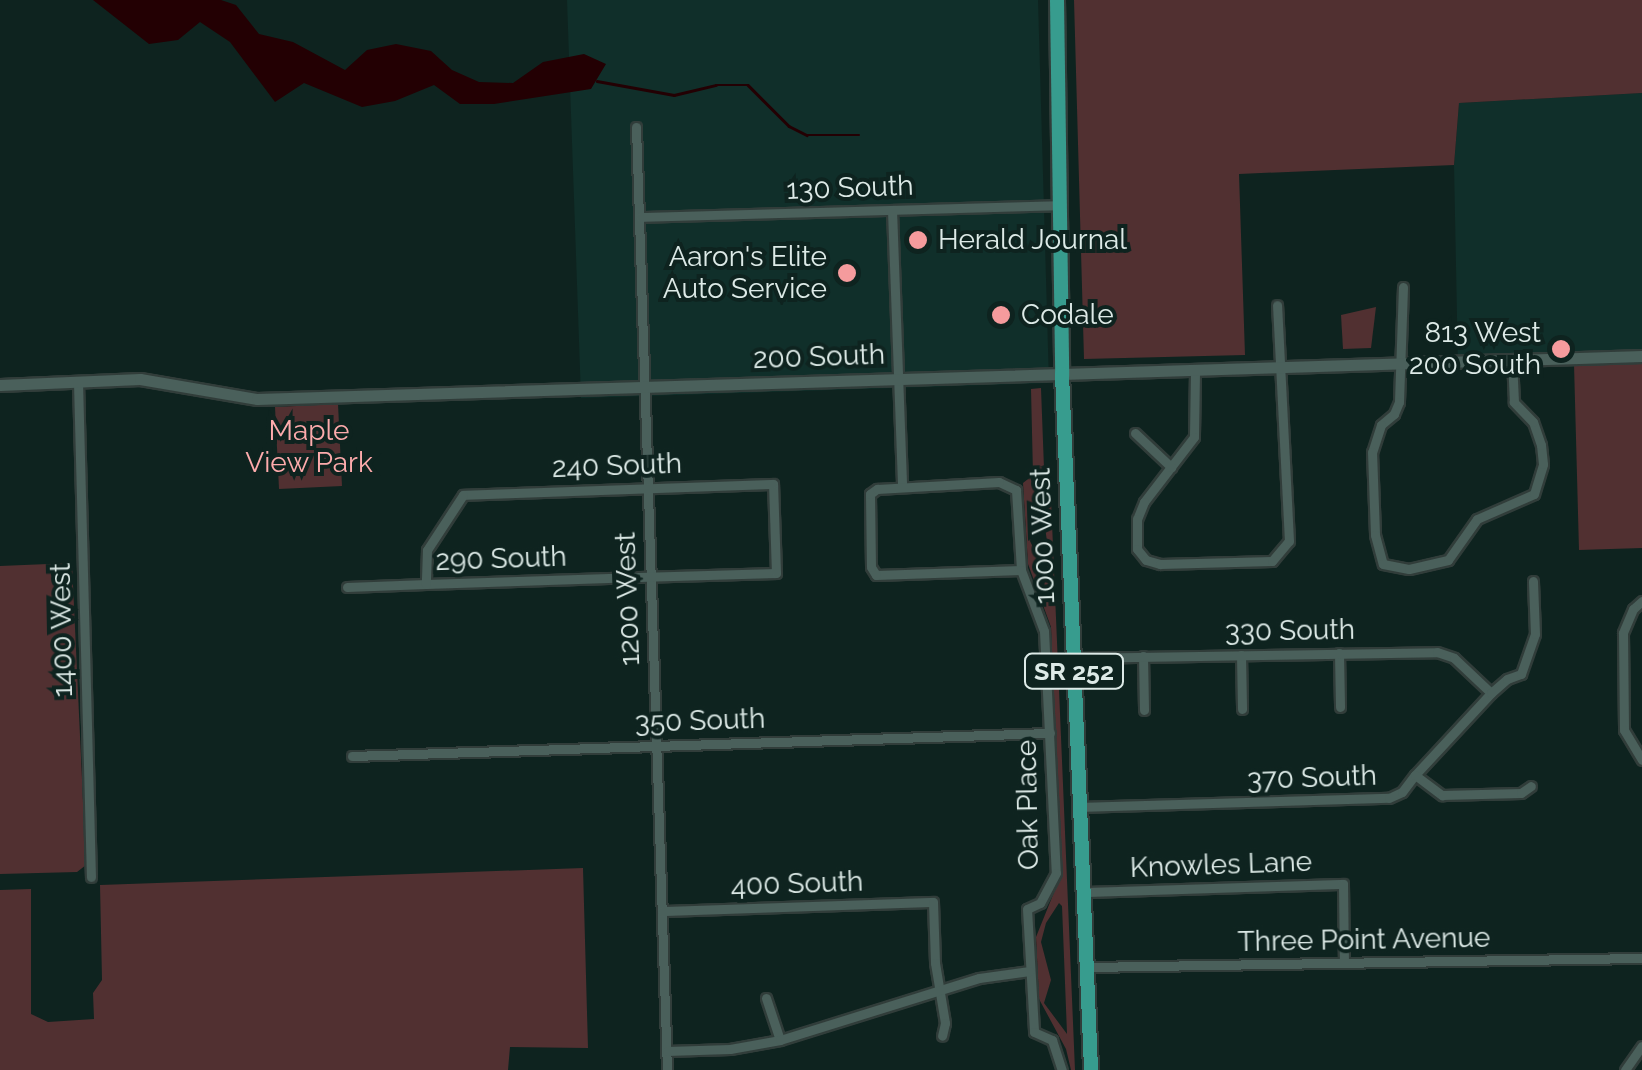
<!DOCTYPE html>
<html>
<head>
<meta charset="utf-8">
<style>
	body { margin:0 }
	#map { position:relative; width:1642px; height:1070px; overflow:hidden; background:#0e231f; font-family:Raleway,sans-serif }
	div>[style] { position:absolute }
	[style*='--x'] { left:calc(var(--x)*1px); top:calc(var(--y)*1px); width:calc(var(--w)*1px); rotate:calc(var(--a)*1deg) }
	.built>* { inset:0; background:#102f2a }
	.green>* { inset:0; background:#513031 }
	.water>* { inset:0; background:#230003 }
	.stream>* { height:2.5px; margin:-1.25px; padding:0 1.25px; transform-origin:1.25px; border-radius:1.25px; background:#230003 }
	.roads { filter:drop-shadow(2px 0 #313d3a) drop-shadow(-2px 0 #313d3a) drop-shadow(0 2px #313d3a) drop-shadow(0 -2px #313d3a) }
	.minor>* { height:9px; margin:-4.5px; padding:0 4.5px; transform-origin:4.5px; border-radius:4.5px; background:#4a605b }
	.tertiary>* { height:11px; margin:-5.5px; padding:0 5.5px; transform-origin:5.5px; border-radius:5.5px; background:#4a605b }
	.primary>* { height:14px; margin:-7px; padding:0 7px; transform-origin:7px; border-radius:7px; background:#379c8e }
	.dots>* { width:28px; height:28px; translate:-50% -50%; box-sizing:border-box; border:5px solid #0e231f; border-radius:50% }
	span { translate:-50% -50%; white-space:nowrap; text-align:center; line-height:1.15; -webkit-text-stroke:8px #0e231f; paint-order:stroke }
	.shield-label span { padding:2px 8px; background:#0e231f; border:2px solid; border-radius:8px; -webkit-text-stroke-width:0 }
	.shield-label { font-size:25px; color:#ddeae7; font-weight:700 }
	.street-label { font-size:28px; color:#ddeae7 }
	.poi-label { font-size:28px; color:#ddeae7 }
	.left { translate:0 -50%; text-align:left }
	.right { translate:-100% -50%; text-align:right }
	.park-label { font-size:28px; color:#fdabac }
</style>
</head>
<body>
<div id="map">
	<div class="built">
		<i style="clip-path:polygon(567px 0,1038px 0,1049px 383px,581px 398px)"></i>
		<i style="clip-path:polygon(1642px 93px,1642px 362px,1458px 367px,1454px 165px,1459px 103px)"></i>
	</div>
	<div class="green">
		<i style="clip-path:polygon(1074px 0,1642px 0,1642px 93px,1459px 103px,1454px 165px,1239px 174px,1245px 355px,1084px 359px)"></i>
		<i style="clip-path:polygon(1376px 307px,1371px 348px,1343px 349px,1341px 315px)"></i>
		<i style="clip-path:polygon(1642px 362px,1642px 548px,1579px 550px,1574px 364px)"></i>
		<i style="clip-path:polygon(evenodd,1041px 388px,1044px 468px,1050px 475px,1075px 1070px,1071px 1070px,1066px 1049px,1039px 999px,1036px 937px,1059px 880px,1061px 864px,1051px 627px,1028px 564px,1023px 483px,1033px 475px,1031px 389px,1041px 388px,1035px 526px,1045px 527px,1049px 556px,1044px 587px,1037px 579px,1041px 564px,1030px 541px,1035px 526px,1041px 388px,1059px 903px,1062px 906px,1067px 1034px,1044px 1003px,1051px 980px,1041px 942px,1046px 923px,1059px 903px)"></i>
		<i style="clip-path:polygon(338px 404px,342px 486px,279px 489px,275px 407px)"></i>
		<i style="clip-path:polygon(72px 563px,86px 865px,77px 872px,0 874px,0 566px)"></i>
		<i style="clip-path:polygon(583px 868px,588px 1048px,510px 1047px,508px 1070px,0 1070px,0 890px,31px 889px,31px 1014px,48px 1022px,94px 1019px,93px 993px,102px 980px,100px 885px)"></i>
	</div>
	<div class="water">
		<i style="clip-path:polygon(93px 0,221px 0,236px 5px,259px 34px,293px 42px,345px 70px,367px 50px,396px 44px,431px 51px,452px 70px,479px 82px,513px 83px,543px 62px,584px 54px,606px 64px,591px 89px,494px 104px,460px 104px,434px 85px,395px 101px,362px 107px,304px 83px,275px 102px,230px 42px,200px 22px,178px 40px,149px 44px)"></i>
	</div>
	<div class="stream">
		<i style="--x:597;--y:81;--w:78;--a:10.3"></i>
		<i style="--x:674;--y:95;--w:43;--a:-13.4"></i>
		<i style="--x:716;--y:85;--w:32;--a:0"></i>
		<i style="--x:748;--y:85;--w:58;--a:45"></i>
		<i style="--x:789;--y:126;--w:20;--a:27"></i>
		<i style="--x:807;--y:135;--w:52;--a:0"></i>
	</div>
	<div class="roads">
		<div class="minor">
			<i style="--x:636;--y:127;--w:944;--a:88.12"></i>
			<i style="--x:892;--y:210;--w:277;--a:87.9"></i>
			<i style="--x:640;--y:217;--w:421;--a:-1.6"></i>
			<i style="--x:1403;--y:287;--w:115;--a:92"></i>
			<i style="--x:1399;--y:402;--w:13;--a:113"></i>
			<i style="--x:1394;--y:414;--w:17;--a:140"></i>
			<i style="--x:1381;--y:425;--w:28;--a:108"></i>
			<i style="--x:1372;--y:452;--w:83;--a:87.9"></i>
			<i style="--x:1375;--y:535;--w:30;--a:75"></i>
			<i style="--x:1383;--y:564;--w:26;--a:11"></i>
			<i style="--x:1409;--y:569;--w:40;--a:-13"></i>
			<i style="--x:1448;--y:560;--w:50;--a:-54.7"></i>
			<i style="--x:1477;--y:519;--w:62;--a:-23.7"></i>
			<i style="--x:1534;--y:494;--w:31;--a:-73"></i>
			<i style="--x:1543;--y:464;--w:19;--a:-96"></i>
			<i style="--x:1541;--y:445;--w:24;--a:-109"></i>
			<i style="--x:1533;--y:422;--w:28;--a:-134"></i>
			<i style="--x:1514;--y:402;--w:42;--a:-92.7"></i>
			<i style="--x:1195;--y:372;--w:65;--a:90.9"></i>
			<i style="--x:1194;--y:437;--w:82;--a:127.6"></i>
			<i style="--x:1144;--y:502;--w:18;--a:112"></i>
			<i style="--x:1137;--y:519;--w:30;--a:90"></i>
			<i style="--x:1137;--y:549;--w:14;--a:51"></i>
			<i style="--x:1146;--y:560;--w:15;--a:16"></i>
			<i style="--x:1160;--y:564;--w:112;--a:-1.5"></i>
			<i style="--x:1272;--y:561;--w:26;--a:-50"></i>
			<i style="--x:1289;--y:541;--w:236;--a:-92.9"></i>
			<i style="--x:78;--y:382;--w:495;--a:88.5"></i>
			<i style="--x:1135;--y:433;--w:50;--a:43.4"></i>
			<i style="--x:999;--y:482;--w:19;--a:25"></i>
			<i style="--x:1016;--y:490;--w:80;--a:86.4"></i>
			<i style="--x:1021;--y:570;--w:145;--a:178"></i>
			<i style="--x:876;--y:575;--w:9;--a:-122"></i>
			<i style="--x:871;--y:567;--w:73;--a:-90.8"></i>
			<i style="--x:870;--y:494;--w:9;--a:-36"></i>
			<i style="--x:877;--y:489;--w:122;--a:-3.3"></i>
			<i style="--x:1021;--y:570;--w:65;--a:69.3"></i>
			<i style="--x:1044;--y:631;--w:242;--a:87.2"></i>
			<i style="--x:1056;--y:873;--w:34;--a:118"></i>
			<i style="--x:1040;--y:903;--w:14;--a:155"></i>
			<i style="--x:1027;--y:909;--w:123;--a:86.7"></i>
			<i style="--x:1034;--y:1032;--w:20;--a:24"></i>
			<i style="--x:1052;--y:1040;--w:32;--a:72"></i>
			<i style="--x:347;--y:587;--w:79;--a:-2.2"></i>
			<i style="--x:426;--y:584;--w:213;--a:-1.9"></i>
			<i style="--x:639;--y:577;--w:137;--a:-1.7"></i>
			<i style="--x:776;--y:573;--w:89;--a:-91.9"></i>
			<i style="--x:773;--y:484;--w:310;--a:178"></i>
			<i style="--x:463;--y:495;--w:66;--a:123.2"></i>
			<i style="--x:427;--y:550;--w:34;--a:92"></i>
			<i style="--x:1642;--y:601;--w:12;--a:138"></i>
			<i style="--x:1633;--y:609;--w:26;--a:113"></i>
			<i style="--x:1623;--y:633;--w:97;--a:89.4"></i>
			<i style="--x:1624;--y:730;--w:35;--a:59"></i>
			<i style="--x:1339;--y:653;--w:54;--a:88.9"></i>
			<i style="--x:1241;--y:655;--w:54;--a:88.9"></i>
			<i style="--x:1143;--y:656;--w:54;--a:88.9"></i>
			<i style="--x:1073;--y:658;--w:364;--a:-0.9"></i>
			<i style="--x:1437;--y:652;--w:18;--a:19"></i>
			<i style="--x:1454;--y:658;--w:51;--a:43.4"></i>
			<i style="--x:352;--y:756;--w:698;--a:-1.89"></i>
			<i style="--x:1415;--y:775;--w:112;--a:-47.2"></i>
			<i style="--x:1491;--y:693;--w:21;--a:-41"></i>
			<i style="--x:1507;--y:679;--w:15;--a:-20"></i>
			<i style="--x:1521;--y:674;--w:42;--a:-70.7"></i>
			<i style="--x:1535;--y:634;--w:53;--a:-92.2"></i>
			<i style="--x:1078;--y:807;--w:311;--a:-1.7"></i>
			<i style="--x:1389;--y:798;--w:14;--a:-25"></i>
			<i style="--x:1402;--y:792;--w:21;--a:-53"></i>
			<i style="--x:1415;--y:775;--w:34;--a:37"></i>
			<i style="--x:1442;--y:795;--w:79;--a:-1.5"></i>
			<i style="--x:1521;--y:793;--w:12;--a:-35"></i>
			<i style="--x:1083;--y:892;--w:260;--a:-1.8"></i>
			<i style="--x:1343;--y:884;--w:79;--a:89.3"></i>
			<i style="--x:662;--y:911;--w:271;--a:-1.9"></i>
			<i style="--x:933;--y:902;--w:61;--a:88.1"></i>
			<i style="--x:935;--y:963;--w:61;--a:80.5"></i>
			<i style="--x:945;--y:1023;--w:13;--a:103"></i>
			<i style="--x:1087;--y:967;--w:555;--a:-0.93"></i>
			<i style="--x:766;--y:998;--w:44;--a:71.6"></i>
			<i style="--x:667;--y:1051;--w:63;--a:-1.8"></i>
			<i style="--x:730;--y:1049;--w:51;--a:-10.2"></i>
			<i style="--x:780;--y:1040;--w:208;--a:-17.3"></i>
			<i style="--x:979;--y:978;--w:51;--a:-7.8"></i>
			<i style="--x:1625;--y:1070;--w:29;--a:-55"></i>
		</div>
		<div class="tertiary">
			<i style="--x:0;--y:385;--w:140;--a:-2.5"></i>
			<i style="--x:140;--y:379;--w:119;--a:9.7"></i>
			<i style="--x:257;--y:399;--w:1386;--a:-1.78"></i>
		</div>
		<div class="primary">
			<i style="--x:1057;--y:0;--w:374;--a:89.2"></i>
			<i style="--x:1062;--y:374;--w:697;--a:87.61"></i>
		</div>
	</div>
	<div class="dots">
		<i style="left:918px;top:240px;background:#f59b9d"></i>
		<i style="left:847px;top:273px;background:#f59b9d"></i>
		<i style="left:1001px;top:315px;background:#f59b9d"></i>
		<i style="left:1561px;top:349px;background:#f59b9d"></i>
	</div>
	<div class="shield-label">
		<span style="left:1074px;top:671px">SR 252</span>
	</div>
	<div class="street-label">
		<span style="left:850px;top:188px;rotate:-2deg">130 South</span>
		<span style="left:819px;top:357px;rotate:-2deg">200 South</span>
		<span style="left:617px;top:466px;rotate:-2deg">240 South</span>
		<span style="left:1043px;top:536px;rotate:-92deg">1000 West</span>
		<span style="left:501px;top:559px;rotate:-2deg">290 South</span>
		<span style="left:628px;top:599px;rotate:-92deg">1200 West</span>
		<span style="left:62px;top:630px;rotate:-91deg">1400 West</span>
		<span style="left:1290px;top:631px;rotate:-1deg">330 South</span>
		<span style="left:700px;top:721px;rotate:-2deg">350 South</span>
		<span style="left:1312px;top:778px;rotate:-2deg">370 South</span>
		<span style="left:1028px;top:805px;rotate:-91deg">Oak Place</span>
		<span style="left:1221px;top:865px;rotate:-2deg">Knowles Lane</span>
		<span style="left:797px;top:884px;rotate:-2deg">400 South</span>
		<span style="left:1364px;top:940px;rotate:-1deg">Three Point Avenue</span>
	</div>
	<div class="poi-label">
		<span class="left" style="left:938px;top:240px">Herald Journal</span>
		<span class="right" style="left:827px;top:273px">Aaron's Elite<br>Auto Service</span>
		<span class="left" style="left:1021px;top:315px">Codale</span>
		<span class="right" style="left:1541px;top:349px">813 West<br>200 South</span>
	</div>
	<div class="park-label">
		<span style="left:309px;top:447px">Maple<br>View Park</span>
	</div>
</div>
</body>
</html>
